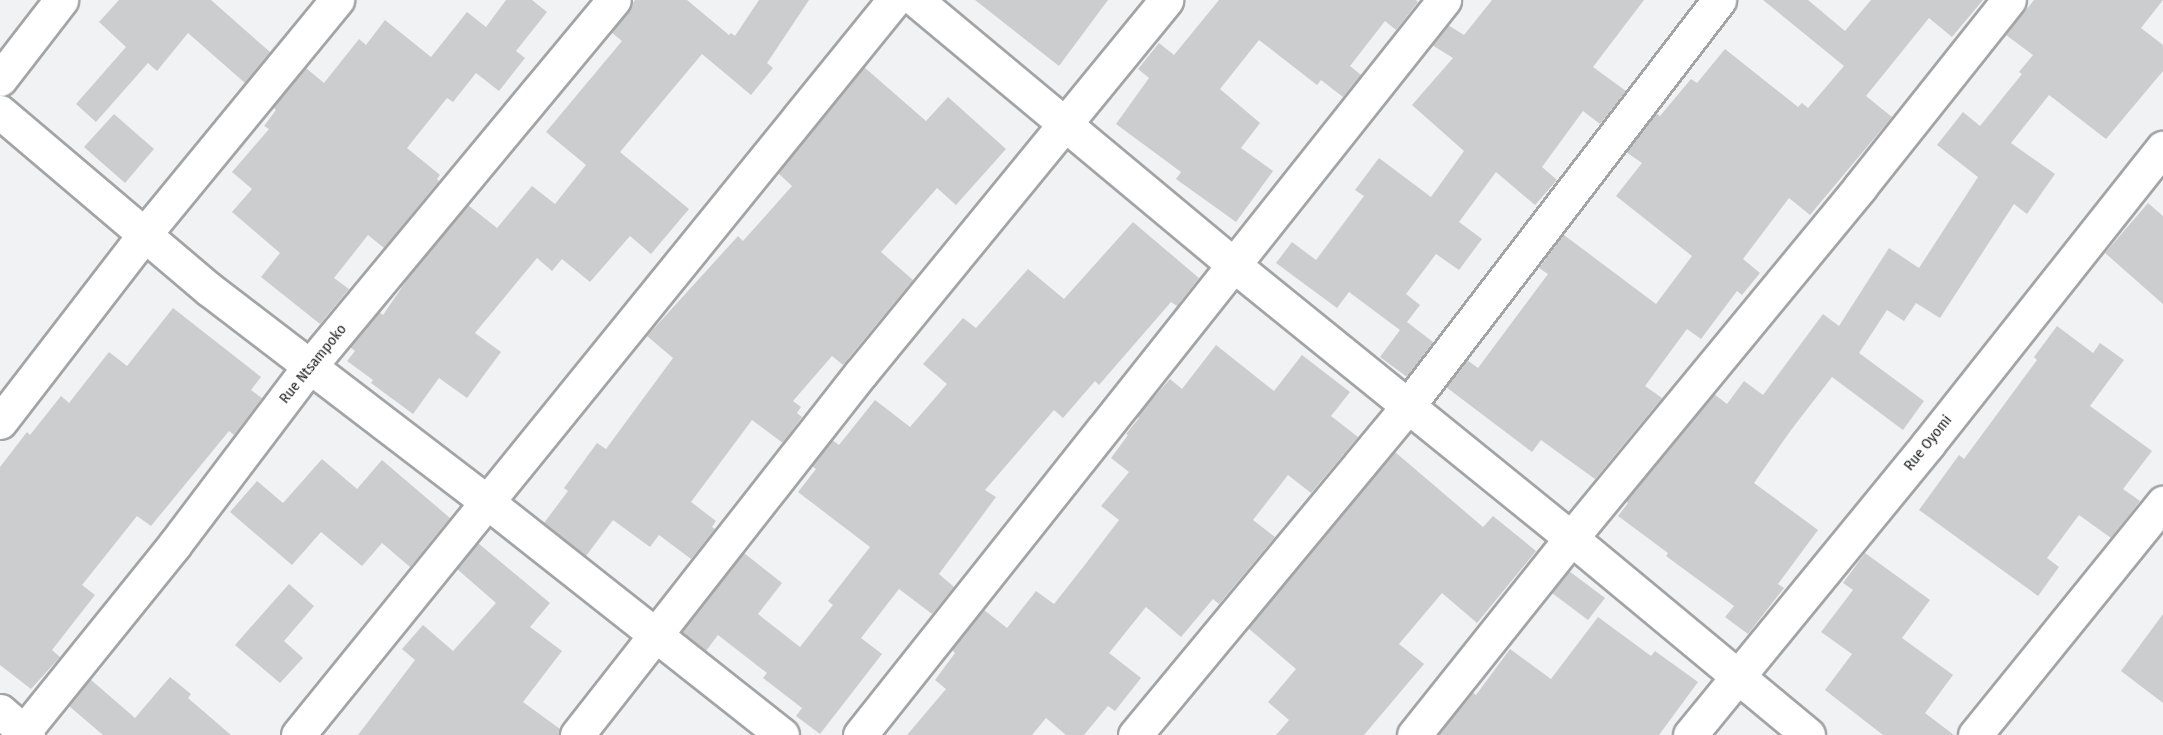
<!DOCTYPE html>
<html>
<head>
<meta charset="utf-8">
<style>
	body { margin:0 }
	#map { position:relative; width:2163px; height:735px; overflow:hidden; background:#f1f2f4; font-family:"Fira Sans Condensed",sans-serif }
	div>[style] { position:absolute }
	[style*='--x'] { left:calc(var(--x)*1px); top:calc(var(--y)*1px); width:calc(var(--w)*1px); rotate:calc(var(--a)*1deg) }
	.building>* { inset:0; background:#cccdcf }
	.roads { filter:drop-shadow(2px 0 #a3a4a6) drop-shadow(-2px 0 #a3a4a6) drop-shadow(0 2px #a3a4a6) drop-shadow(0 -2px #a3a4a6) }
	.minor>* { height:33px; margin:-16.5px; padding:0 16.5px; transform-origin:16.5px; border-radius:16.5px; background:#fff }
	span { translate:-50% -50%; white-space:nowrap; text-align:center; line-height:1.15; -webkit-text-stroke:6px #fff; paint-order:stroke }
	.street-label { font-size:15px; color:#1d1e1e }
</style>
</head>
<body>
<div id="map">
	<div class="building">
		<i style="clip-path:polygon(119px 0,211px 0,270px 52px,245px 83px,188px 33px,157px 71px,148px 63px,96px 122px,76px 104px,126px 47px,99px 22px)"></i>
		<i style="clip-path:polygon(506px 0,532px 0,547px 12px,516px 51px,525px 58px,499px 91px,476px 73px,453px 102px,447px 98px,407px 148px,440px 175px,437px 179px,439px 181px,384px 248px,368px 235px,334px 278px,349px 289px,320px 324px,261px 277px,280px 253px,232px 212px,252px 189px,232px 172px,269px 129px,264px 126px,276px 110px,273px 107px,306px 68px,324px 83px,359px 39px,366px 45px,385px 20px,431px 57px,467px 12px,486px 27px)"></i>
		<i style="clip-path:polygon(635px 0,687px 0,729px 35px,731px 33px,735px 36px,759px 0,809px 0,767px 63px,773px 68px,751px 95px,702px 54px,620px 152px,689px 209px,651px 254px,630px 236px,590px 282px,562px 259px,552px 271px,537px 258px,475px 333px,501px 352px,467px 398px,439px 378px,413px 414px,371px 383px,373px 380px,347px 361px,355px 351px,350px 347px,379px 312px,383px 315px,413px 271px,468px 205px,497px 228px,532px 186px,555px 204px,586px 165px,546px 132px,622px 41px,611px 32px)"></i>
		<i style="clip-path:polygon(975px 0,1108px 0,1059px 66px)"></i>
		<i style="clip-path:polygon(1219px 0,1416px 0,1418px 2px,1396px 30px,1385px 21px,1350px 66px,1361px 75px,1343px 97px,1321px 80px,1317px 85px,1259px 40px,1220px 89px,1260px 123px,1241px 148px,1273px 171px,1236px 222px,1176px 179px,1181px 172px,1116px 124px,1149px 78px,1138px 69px,1159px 43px,1174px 55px)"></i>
		<i style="clip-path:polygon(1492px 0,1644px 0,1593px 67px,1626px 91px,1600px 124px,1583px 111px,1542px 167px,1557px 180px,1535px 205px,1496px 172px,1459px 222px,1482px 239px,1459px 270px,1436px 254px,1406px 294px,1420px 305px,1407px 322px,1433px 342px,1407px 377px,1380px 357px,1400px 330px,1349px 292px,1337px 308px,1276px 263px,1292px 242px,1316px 260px,1364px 196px,1355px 190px,1379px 158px,1431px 197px,1464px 151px,1412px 105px,1453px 58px,1432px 45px,1448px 25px,1464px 35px)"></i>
		<i style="clip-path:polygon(1763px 0,1808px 0,1845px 31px,1871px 0,1983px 0,1952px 37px,1929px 18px,1866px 96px,1892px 117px,1810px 215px,1789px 198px,1743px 259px,1760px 273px,1742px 295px,1737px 291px,1701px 339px,1687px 329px,1645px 386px,1662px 398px,1595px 479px,1541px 440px,1532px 452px,1446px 387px,1467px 360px,1478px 368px,1548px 274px,1539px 268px,1564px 235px,1656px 304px,1692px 256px,1616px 196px,1642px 163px,1626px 152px,1656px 113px,1660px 116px,1691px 79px,1697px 83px,1725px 49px,1798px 107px,1802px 103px,1808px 108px,1844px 66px)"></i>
		<i style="clip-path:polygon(2034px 0,2163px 0,2141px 28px,2163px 45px,2163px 71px,2106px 139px,2049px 95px,2011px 143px,2055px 174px,2027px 214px,2014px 204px,1940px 318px,1916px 303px,1904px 321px,1887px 310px,1859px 353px,1924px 401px,1903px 430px,1832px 377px,1791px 430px,1754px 483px,1818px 530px,1778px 584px,1784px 588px,1748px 634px,1725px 617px,1734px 606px,1666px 556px,1668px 553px,1618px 516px,1628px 503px,1625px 501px,1714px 394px,1727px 404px,1744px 381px,1763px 395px,1823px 314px,1839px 326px,1889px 248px,1919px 268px,1978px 177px,1937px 145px,1963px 112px,1980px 126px,2022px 74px,2019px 72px,2033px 55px,2006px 35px)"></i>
		<i style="clip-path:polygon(864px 67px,926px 121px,948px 97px,1006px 149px,956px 205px,937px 188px,881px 252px,913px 280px,843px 365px,832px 356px,793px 401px,801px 407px,797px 413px,802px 417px,783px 443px,752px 420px,691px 502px,716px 521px,712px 527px,715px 529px,691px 559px,659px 535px,650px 547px,613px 520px,586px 556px,544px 523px,568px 491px,564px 488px,597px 443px,606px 449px,673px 358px,647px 336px,738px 236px,743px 241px,792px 186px,778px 173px)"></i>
		<i style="clip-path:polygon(114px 114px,154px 149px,125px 183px,84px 147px)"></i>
		<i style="clip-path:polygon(2148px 203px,2163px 216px,2163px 304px,2105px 253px)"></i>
		<i style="clip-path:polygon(1133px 222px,1199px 278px,1177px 306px,1171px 302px,1099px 385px,1095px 381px,1063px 418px,1054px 410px,985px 490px,996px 497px,939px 574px,954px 587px,932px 614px,899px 589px,861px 638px,882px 654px,820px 734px,796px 716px,802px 708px,763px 678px,767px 673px,718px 635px,706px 651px,682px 632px,744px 553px,782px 583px,758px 614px,800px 647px,833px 605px,828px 601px,870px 547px,798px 492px,816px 469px,812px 466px,832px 440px,839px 445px,875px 400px,910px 427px,947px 384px,923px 364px,963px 318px,976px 328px,1028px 269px,1064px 299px)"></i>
		<i style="clip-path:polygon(173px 308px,261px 377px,251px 390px,262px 398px,234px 435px,229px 431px,151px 526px,137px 516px,82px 585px,95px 595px,52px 650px,60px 657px,31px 689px,0 665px,0 467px,27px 432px,30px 435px,61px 396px,69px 403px,109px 352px,127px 366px)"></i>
		<i style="clip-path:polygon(2057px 326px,2093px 353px,2100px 343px,2124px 360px,2090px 406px,2152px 451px,2123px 489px,2140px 501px,2111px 538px,2079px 515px,2047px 558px,2059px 567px,2038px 596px,1919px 510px,1959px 455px,1964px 459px,2037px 360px,2034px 357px)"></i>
		<i style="clip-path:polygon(1216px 345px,1274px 391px,1302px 355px,1350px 392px,1331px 416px,1358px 437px,1311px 493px,1288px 475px,1253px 520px,1275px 537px,1219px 604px,1213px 599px,1181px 637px,1146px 607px,1109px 653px,1141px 678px,1115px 711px,1108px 706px,1084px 735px,1066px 735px,1046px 718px,1032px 735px,907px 735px,946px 689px,935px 680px,955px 653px,952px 650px,984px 610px,1007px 628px,1036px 591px,1054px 604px,1084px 566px,1119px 520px,1101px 506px,1129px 472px,1111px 458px,1128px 435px,1126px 434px,1139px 418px,1137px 416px,1170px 379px,1182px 389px)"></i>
		<i style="clip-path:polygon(1395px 452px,1483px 527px,1493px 516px,1536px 551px,1477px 623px,1442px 593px,1399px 644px,1424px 664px,1364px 735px,1276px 735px,1289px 720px,1268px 702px,1296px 669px,1248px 628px)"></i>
		<i style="clip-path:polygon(322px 459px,357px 489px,382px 460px,450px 518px,410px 567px,382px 543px,362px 566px,321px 532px,292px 565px,230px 512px,257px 481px,283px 503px)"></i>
		<i style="clip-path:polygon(478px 543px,550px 603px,530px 627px,562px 651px,523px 702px,560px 729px,559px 735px,358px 735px,415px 660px,402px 649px,423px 625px,453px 651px,496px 603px,457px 569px)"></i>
		<i style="clip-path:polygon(1865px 553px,1930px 600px,1902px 638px,1953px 675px,1925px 713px,1954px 735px,1883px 735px,1825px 690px,1852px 654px,1821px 632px,1853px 590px,1843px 583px)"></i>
		<i style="clip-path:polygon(1569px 571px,1605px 598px,1588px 620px,1552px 593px)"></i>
		<i style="clip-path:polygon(289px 584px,314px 606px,284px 641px,303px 658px,280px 683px,235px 645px)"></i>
		<i style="clip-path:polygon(2163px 614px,2163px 703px,2121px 671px)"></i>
		<i style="clip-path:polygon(1598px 617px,1651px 656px,1655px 651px,1698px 682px,1659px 735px,1439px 735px,1472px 692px,1476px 695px,1510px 649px,1551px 679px)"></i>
		<i style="clip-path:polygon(170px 677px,191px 694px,188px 698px,231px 735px,103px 735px,69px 706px,90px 679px,135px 718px)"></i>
	</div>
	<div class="roads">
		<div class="minor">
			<i style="--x:916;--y:0;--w:415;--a:39.8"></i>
			<i style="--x:1235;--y:266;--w:432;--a:39"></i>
			<i style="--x:1571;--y:538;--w:308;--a:39.7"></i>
			<i style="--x:0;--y:79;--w:100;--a:-52.3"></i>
			<i style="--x:0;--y:112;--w:275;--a:40.3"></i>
			<i style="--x:210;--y:290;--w:347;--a:37.4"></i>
			<i style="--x:486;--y:501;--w:377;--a:38.3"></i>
			<i style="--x:0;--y:422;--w:235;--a:-52.4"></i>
			<i style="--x:143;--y:236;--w:306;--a:-50.6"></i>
			<i style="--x:0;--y:711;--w:37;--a:41"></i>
			<i style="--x:21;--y:735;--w:245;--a:-51.1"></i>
			<i style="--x:175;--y:544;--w:222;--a:-52.9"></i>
			<i style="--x:309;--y:367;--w:477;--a:-50.3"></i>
			<i style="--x:298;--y:735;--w:946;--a:-50.96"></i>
			<i style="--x:577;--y:735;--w:460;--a:-51.9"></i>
			<i style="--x:861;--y:373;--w:482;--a:-50.7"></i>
			<i style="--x:860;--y:735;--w:939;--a:-51.53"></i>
			<i style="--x:1135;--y:735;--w:426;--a:-50.3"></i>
			<i style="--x:1407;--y:407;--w:513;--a:-52.53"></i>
			<i style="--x:1414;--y:735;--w:252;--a:-51.4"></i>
			<i style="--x:1571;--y:538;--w:455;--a:-50.5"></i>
			<i style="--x:1860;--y:187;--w:239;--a:-51.5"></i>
			<i style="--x:1690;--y:735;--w:376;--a:-50.7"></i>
			<i style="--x:1928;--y:444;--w:378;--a:-51.6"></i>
			<i style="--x:1975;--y:735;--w:299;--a:-51"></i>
		</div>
	</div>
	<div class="street-label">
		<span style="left:313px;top:364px;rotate:-51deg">Rue Ntsampoko</span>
		<span style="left:1928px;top:443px;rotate:-51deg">Rue Oyomi</span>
	</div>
</div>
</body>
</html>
